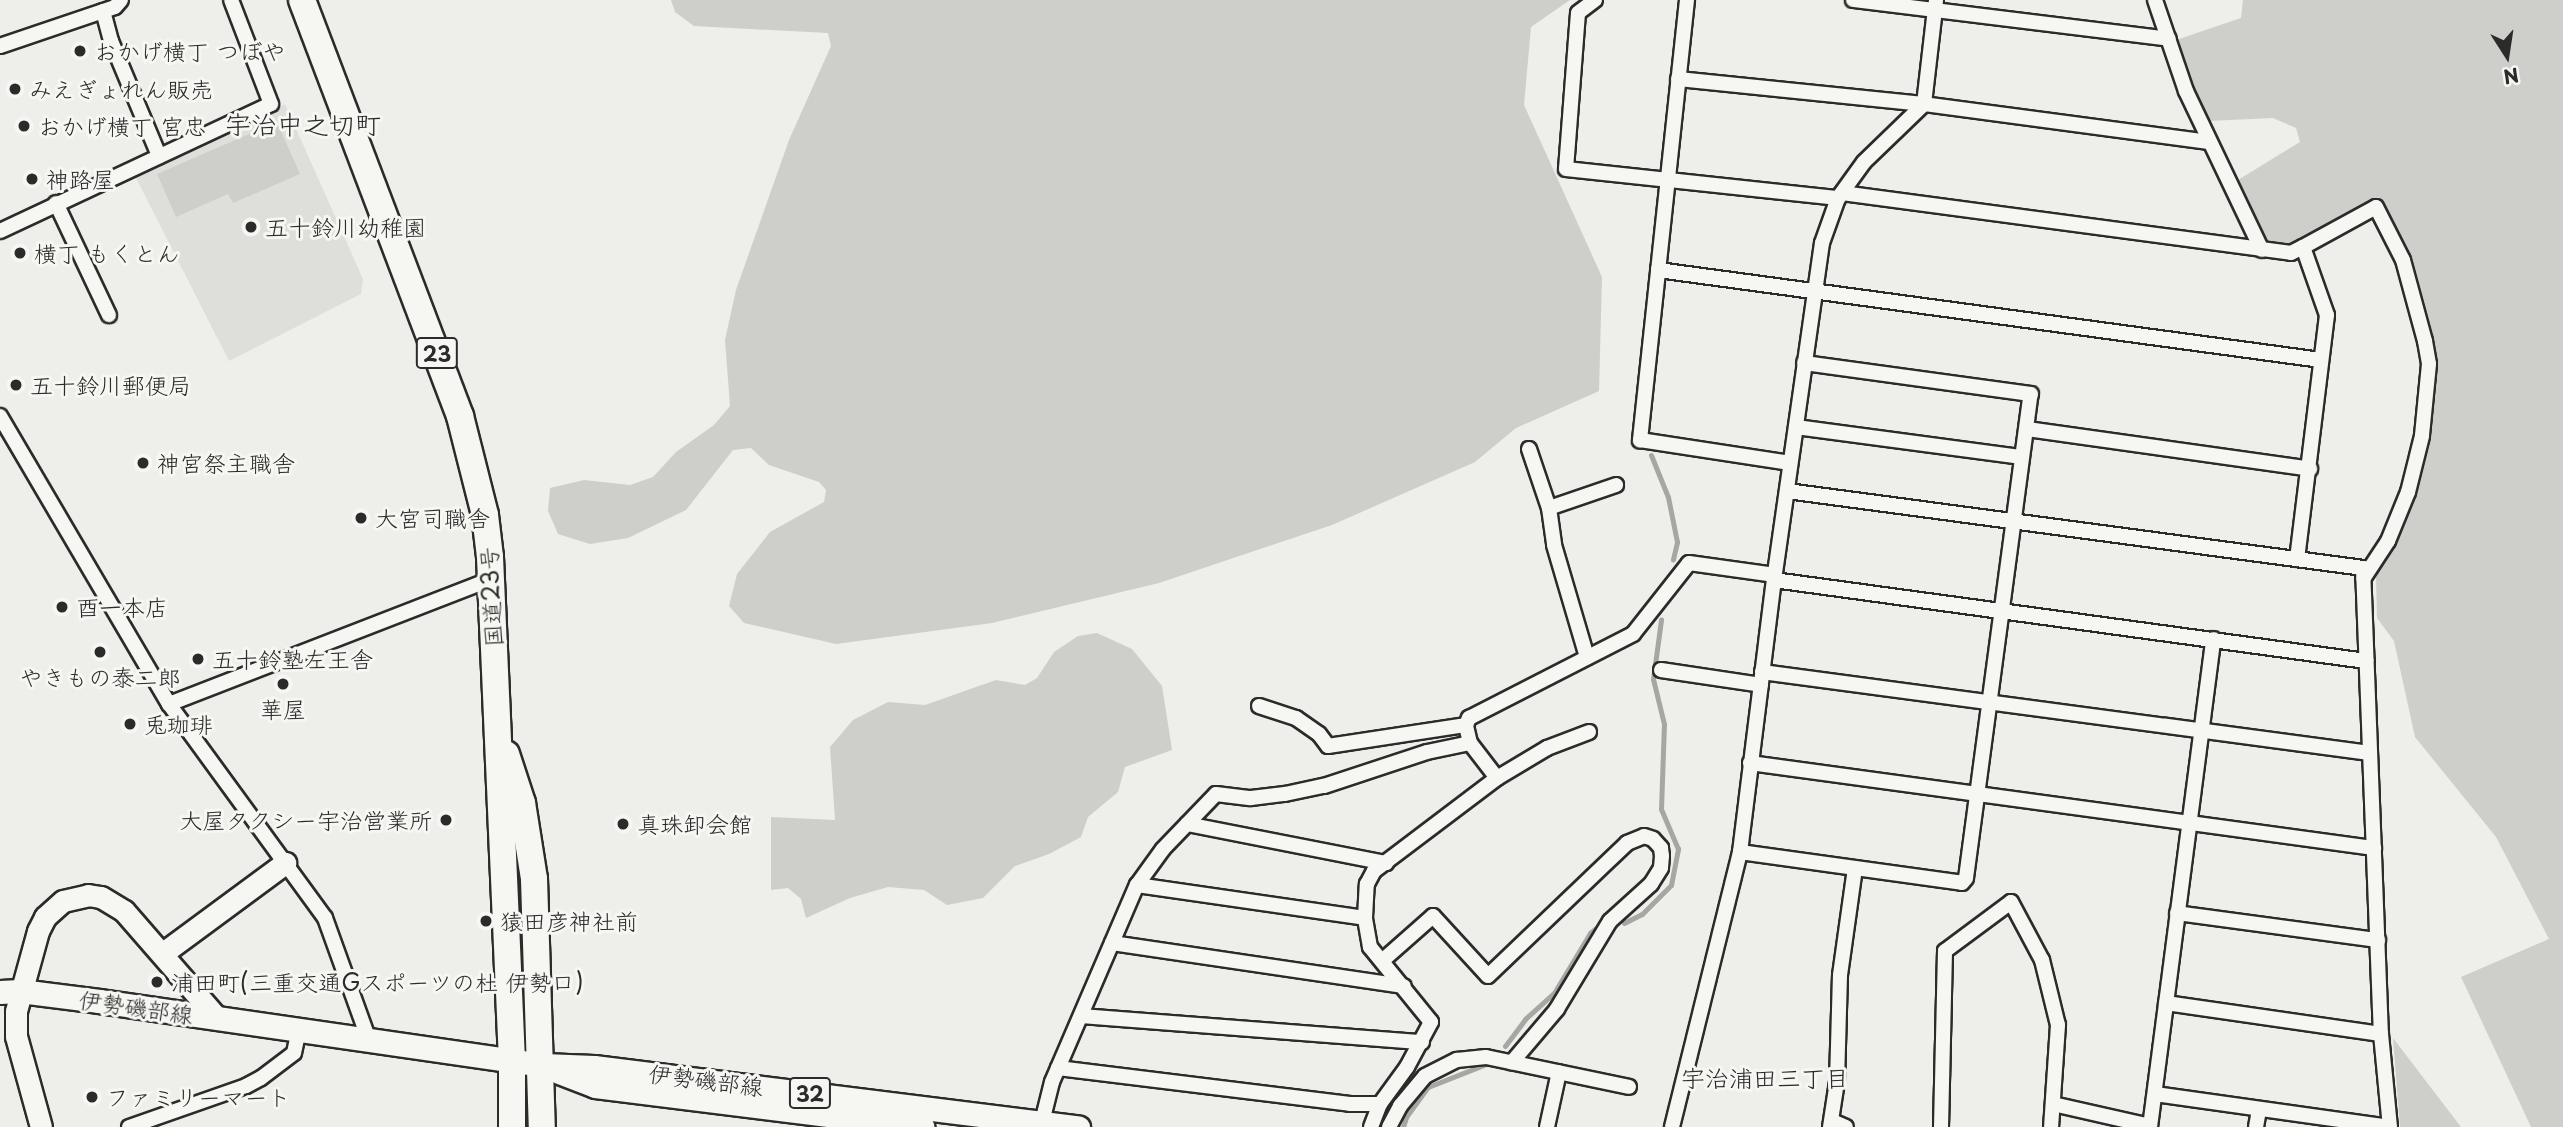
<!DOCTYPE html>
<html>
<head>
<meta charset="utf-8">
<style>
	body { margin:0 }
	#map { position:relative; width:2563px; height:1127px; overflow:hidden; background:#eeeeea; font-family:"Playpen Sans","Klee One",sans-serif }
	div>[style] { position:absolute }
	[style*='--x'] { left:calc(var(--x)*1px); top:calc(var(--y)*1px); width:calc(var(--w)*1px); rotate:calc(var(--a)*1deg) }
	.built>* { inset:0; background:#dededb }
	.green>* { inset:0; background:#cececa }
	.stream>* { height:5px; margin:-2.5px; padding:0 2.5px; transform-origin:2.5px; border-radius:2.5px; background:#a6a6a3 }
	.roads { filter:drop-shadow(2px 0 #2b2b2b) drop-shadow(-2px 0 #2b2b2b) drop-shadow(0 2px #2b2b2b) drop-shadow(0 -2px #2b2b2b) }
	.street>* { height:14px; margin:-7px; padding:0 7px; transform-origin:7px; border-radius:7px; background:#f6f6f2 }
	.secondary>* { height:21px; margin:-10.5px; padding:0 10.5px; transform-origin:10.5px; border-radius:10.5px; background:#f6f6f2 }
	.primary>* { height:23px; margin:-11.5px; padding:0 11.5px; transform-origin:11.5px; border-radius:11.5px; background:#f6f6f2 }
	.highway>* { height:26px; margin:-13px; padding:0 13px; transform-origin:13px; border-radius:13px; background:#f6f6f2 }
	.dots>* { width:19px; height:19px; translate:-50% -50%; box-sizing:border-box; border:4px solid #f6f6f2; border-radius:50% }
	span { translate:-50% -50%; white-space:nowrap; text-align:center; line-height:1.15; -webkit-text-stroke:6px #f6f6f2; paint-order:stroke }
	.shield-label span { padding:2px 5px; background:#f6f6f2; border:2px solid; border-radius:5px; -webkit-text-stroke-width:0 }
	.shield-label { font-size:21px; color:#2b2b2b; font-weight:700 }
	.poi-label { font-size:23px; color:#2b2b2b }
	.left { translate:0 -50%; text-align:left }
	.right { translate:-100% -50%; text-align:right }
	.street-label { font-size:23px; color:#2b2b2b }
	.neighbourhood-label { font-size:24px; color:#2b2b2b }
	.quarter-label { font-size:26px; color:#2b2b2b }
	.north { position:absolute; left:2472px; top:21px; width:70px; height:70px; -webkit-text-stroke:5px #f6f6f2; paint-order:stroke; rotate:168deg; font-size:19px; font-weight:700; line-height:28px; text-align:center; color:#2b2b2b }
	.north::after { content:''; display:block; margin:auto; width:24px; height:32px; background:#2b2b2b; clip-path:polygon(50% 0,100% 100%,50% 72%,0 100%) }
</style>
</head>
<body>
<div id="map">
	<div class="built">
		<i style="clip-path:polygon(285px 104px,363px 279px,361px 294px,229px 361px,135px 176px)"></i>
	</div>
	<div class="green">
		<i style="clip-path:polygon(671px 0,1570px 0,1531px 27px,1524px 105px,1602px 277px,1599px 391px,1516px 428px,1475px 462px,1332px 525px,1159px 583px,992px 623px,836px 644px,744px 623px,729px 606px,737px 574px,770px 532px,824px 502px,826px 490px,819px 482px,769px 465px,751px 448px,733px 450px,686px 510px,628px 538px,590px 544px,558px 534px,548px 511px,550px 488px,584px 480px,630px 485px,653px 477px,676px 452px,714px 425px,730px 406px,725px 340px,736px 290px,789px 140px,831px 46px,828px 33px,694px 26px,675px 12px)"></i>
		<i style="clip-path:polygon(2243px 0,2563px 0,2563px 1127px,2531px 1127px,2461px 977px,2549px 939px,2496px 837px,2415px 737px,2394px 641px,2377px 618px,2376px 577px,2417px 491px,2430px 433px,2435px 385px,2433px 342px,2409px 255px,2379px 197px,2290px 245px,2267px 242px,2238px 180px,2300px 142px,2296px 128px,2273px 118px,2208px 121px,2176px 40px,2241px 18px)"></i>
		<i style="clip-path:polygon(277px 122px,300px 174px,233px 203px,228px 194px,176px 217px,157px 174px)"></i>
		<i style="clip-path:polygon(1097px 633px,1132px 649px,1162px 686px,1172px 750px,1125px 767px,1118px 792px,1088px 817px,1081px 837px,1049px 854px,1015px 866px,983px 898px,947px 905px,924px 890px,888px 887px,850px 898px,806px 918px,801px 899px,788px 888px,771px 890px,771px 817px,835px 820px,830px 747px,853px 720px,888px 702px,925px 705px,996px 680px,1025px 685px,1037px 678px,1054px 652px,1078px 636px)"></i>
		<i style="clip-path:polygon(2393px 1038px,2461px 1127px,2400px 1127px)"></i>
	</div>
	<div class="stream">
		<i style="--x:1651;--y:455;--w:45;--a:68"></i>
		<i style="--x:1668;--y:497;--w:46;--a:78.7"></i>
		<i style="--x:1677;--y:542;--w:18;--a:103"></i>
		<i style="--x:1624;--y:923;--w:20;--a:-27"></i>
		<i style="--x:1642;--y:914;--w:41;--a:-45"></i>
		<i style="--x:1671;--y:885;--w:37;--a:-79"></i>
		<i style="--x:1678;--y:849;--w:43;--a:-113"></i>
		<i style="--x:1661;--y:809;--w:85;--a:-88"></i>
		<i style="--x:1664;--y:724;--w:46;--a:-103.7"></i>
		<i style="--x:1653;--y:679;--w:60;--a:-82.3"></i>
		<i style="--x:1505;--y:1046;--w:34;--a:-53"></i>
		<i style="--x:1525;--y:1019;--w:39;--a:-42"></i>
		<i style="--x:1554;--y:993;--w:70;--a:-59"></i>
		<i style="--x:1590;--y:933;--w:8;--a:-40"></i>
		<i style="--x:1403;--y:1127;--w:10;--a:-73"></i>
		<i style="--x:1406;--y:1117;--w:37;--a:-54"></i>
		<i style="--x:1428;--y:1087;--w:62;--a:-21.6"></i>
	</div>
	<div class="roads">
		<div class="street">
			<i style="--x:1595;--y:0;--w:21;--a:143"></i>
			<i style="--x:1578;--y:13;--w:156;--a:94.4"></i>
			<i style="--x:1566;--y:169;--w:274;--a:6.1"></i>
			<i style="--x:1687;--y:0;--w:443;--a:96.1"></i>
			<i style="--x:1640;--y:440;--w:152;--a:8.7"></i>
			<i style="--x:1853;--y:0;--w:318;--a:7"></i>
			<i style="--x:2155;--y:0;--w:96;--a:71.2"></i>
			<i style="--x:2186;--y:91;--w:176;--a:64.5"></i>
			<i style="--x:103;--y:11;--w:31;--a:75"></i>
			<i style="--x:111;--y:41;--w:125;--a:67.3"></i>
			<i style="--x:0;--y:46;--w:121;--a:-18.7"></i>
			<i style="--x:115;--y:7;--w:9;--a:-49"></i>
			<i style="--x:1678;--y:79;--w:247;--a:5.8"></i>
			<i style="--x:1924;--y:104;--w:288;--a:7.6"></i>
			<i style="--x:1842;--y:193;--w:453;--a:7.6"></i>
			<i style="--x:2291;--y:253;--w:13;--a:-27"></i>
			<i style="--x:2303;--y:247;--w:72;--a:70.6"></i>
			<i style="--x:2327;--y:315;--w:246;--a:97"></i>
			<i style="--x:56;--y:203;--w:124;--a:64.7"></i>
			<i style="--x:0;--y:231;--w:299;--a:-25.1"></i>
			<i style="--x:271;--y:104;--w:111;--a:-111"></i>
			<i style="--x:2303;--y:247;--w:83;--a:-28.7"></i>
			<i style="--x:2376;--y:207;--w:59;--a:63"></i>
			<i style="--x:2403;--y:260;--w:84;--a:74.8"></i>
			<i style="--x:2425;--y:341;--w:23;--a:80"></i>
			<i style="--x:2429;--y:364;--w:72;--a:95.6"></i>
			<i style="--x:2422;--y:436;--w:58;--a:104"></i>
			<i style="--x:2408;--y:492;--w:53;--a:112.2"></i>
			<i style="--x:2388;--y:541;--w:45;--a:123.3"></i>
			<i style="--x:1658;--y:270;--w:669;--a:7.73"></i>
			<i style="--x:0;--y:416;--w:334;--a:59.6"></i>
			<i style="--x:169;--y:704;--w:265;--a:53.9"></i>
			<i style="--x:325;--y:918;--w:130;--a:70.2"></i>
			<i style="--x:1796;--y:427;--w:228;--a:7.6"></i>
			<i style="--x:2027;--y:429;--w:286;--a:8"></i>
			<i style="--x:1529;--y:449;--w:62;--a:71.3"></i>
			<i style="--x:1549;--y:508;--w:37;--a:82"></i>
			<i style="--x:1554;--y:545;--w:117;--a:73.6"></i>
			<i style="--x:1787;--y:491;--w:581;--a:7.61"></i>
			<i style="--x:2363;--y:568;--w:466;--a:87.8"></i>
			<i style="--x:2381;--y:1034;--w:93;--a:84.5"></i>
			<i style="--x:1549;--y:508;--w:71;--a:-18.9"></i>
			<i style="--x:1774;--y:580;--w:598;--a:7.79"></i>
			<i style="--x:1661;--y:670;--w:101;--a:8.5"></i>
			<i style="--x:1762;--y:672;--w:613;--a:7.59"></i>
			<i style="--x:169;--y:704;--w:345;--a:-21.2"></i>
			<i style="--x:1259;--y:706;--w:39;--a:18"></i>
			<i style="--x:1296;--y:718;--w:28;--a:35"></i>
			<i style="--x:1319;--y:734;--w:15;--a:53"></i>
			<i style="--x:1328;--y:746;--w:140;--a:-8.7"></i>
			<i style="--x:1750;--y:763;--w:630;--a:7.76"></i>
			<i style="--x:1497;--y:778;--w:58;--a:-31"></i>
			<i style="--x:1547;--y:748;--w:45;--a:-20.9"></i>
			<i style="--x:1187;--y:824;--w:203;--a:11.1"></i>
			<i style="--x:1740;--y:852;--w:224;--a:7.9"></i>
			<i style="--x:1962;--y:883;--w:6;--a:-51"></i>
			<i style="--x:1966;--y:878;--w:488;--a:-82.4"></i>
			<i style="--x:2031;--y:394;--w:229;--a:-172.2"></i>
			<i style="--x:1137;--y:885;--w:230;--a:8.2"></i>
			<i style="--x:2177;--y:913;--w:203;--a:7.7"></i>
			<i style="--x:1112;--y:943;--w:295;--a:8.4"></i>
			<i style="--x:1382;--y:961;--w:68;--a:-41.4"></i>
			<i style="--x:1433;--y:916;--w:81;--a:47.5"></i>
			<i style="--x:1488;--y:976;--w:192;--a:-43.7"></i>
			<i style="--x:1627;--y:843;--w:18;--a:-22"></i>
			<i style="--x:1644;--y:836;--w:9;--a:18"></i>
			<i style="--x:1653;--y:839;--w:12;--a:48"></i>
			<i style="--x:1661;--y:848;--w:8;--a:83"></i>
			<i style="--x:1662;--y:856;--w:12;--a:95"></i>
			<i style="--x:1661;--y:868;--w:19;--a:122"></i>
			<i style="--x:1651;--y:884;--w:55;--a:137.9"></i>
			<i style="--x:1610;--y:921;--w:103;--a:121.1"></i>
			<i style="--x:1557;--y:1009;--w:70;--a:130.3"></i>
			<i style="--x:2166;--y:1003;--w:217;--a:8.2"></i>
			<i style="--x:1081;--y:1016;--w:342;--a:4.4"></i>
			<i style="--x:1058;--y:1068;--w:294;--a:7"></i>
			<i style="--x:1350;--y:1104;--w:30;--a:0"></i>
			<i style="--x:2155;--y:1094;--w:237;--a:8"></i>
			<i style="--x:2053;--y:1104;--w:99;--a:12.8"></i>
			<i style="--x:1832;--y:1121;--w:15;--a:23"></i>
			<i style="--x:1042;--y:1122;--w:41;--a:-76"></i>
			<i style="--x:1052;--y:1082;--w:215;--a:-66.7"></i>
			<i style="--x:1137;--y:885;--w:44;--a:-54.2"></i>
			<i style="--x:1163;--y:849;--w:76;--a:-46.1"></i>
			<i style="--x:1216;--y:794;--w:35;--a:7"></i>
			<i style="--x:1251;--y:798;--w:34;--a:-7"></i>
			<i style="--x:1285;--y:794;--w:40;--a:-12"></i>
			<i style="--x:1324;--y:786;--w:108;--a:-18.3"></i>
			<i style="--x:1427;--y:752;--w:44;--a:-11.8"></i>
			<i style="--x:129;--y:1127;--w:124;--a:-19.3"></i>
			<i style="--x:246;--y:1086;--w:17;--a:-28"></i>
			<i style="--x:261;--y:1078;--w:41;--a:-37.1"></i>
			<i style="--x:294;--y:1053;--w:24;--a:-78"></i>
			<i style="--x:1371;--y:1127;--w:25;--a:-69"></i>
			<i style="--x:1380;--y:1104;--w:46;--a:-53.9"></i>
			<i style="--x:1407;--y:1067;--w:51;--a:-61.9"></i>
			<i style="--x:1431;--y:1022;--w:97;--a:-129.1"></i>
			<i style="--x:1370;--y:947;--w:29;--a:-100"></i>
			<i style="--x:1365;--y:918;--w:34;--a:-87"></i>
			<i style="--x:1367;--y:884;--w:15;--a:-62"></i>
			<i style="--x:1374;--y:871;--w:154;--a:-37.1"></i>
			<i style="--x:1497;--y:778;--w:44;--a:-127.6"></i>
			<i style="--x:1470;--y:743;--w:18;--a:-103"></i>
			<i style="--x:1466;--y:725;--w:8;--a:-67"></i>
			<i style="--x:1469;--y:718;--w:184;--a:-27.1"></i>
			<i style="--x:1633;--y:634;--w:90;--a:-51.7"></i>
			<i style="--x:1689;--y:563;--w:87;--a:7.9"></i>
			<i style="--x:1389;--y:1127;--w:24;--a:-62"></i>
			<i style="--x:1400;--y:1106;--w:39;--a:-50"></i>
			<i style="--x:1425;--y:1076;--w:36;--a:-27"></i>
			<i style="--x:1457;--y:1060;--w:29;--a:-6"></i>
			<i style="--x:1486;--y:1057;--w:146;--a:11.8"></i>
			<i style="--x:1547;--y:1127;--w:56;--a:-77.7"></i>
			<i style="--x:1672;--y:1127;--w:283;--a:-76.1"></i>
			<i style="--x:1740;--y:852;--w:274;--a:-82.9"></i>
			<i style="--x:1774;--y:580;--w:340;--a:-81.9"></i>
			<i style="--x:1822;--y:243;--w:48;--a:-70.4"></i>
			<i style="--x:1838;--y:198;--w:44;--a:-54.2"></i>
			<i style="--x:1864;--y:162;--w:83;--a:-44"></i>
			<i style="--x:1924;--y:104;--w:105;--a:-83.4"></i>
			<i style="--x:1830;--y:1127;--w:46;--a:-81.2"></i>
			<i style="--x:1837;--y:1082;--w:107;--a:-88.4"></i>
			<i style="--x:1840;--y:975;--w:108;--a:-82"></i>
			<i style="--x:1941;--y:1127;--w:176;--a:-88.7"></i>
			<i style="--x:1945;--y:951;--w:82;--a:-36.6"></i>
			<i style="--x:2011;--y:902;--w:66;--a:61.9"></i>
			<i style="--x:2042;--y:960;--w:67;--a:76.2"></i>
			<i style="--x:2058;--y:1025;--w:102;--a:93.9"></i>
			<i style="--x:2150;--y:1127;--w:492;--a:-82.6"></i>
			<i style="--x:2256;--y:1127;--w:17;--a:-80"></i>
		</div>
		<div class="secondary">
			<i style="--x:163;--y:953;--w:152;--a:-36.4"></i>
			<i style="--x:41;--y:1127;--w:94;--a:-105.4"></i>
			<i style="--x:16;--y:1036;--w:25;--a:-90"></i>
			<i style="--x:16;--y:1011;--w:83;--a:-74.6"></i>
			<i style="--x:38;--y:931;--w:16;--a:-63"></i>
			<i style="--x:45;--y:917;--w:24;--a:-42"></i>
			<i style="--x:63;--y:901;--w:26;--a:-13"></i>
			<i style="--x:88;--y:895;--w:13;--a:9"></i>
			<i style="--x:101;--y:897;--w:27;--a:31"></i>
			<i style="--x:124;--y:911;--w:143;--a:49"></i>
		</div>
		<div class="primary">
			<i style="--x:0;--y:992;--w:20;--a:-3"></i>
			<i style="--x:20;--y:991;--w:80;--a:7.2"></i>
			<i style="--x:99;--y:1001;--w:449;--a:8.2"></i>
			<i style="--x:543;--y:1065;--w:51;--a:2.2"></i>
			<i style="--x:594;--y:1067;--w:488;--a:7.1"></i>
			<i style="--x:559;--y:1072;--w:39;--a:21"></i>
			<i style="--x:595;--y:1086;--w:330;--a:7.1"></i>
		</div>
		<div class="highway">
			<i style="--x:302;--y:0;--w:445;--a:69.2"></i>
			<i style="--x:460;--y:416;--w:102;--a:75.8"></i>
			<i style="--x:485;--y:515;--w:42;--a:83.2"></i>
			<i style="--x:490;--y:557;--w:504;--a:87.5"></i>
			<i style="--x:512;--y:1061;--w:66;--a:90"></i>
			<i style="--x:506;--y:754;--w:52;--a:71.9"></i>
			<i style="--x:522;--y:803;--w:77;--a:81"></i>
			<i style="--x:534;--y:879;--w:248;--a:88.2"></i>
		</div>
	</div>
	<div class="dots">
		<i style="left:80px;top:51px;background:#2b2b2b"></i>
		<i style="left:15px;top:89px;background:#2b2b2b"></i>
		<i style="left:24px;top:126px;background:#2b2b2b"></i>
		<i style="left:32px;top:179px;background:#2b2b2b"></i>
		<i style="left:251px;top:227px;background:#2b2b2b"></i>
		<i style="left:20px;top:253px;background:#2b2b2b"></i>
		<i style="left:16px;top:385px;background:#2b2b2b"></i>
		<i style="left:143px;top:463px;background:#2b2b2b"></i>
		<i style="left:361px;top:518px;background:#2b2b2b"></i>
		<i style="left:62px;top:607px;background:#2b2b2b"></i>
		<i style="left:100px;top:652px;background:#2b2b2b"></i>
		<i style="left:198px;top:659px;background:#2b2b2b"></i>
		<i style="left:283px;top:684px;background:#2b2b2b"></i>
		<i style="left:130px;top:724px;background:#2b2b2b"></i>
		<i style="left:446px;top:820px;background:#2b2b2b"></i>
		<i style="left:623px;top:824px;background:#2b2b2b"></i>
		<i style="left:486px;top:921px;background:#2b2b2b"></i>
		<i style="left:157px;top:982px;background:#2b2b2b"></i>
		<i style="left:92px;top:1097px;background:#2b2b2b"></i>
	</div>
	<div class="shield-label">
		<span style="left:437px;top:353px">23</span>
		<span style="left:810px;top:1093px">32</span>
	</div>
	<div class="poi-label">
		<span class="left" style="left:94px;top:51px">おかげ横丁 つぼや</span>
		<span class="left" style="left:29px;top:89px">みえぎょれん販売</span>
		<span class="left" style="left:38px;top:126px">おかげ横丁 宮忠</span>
		<span class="left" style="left:46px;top:179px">神路屋</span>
		<span class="left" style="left:265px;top:227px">五十鈴川幼稚園</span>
		<span class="left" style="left:34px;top:253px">横丁 もくとん</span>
		<span class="left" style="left:30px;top:385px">五十鈴川郵便局</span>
		<span class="left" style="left:157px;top:463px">神宮祭主職舎</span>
		<span class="left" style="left:375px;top:518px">大宮司職舎</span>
		<span class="left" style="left:76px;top:607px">酉一本店</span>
		<span class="left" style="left:212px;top:659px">五十鈴塾左王舎</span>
		<span style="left:100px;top:677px">やきもの泰二郎</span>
		<span style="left:283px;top:709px">華屋</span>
		<span class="left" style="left:144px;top:724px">兎珈琲</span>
		<span class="right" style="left:432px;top:820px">大屋タクシー宇治営業所</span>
		<span class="left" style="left:637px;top:824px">真珠卸会館</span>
		<span class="left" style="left:500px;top:921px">猿田彦神社前</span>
		<span class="left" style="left:171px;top:982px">浦田町(三重交通Gスポーツの杜 伊勢口)</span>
		<span class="left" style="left:106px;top:1097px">ファミリーマート</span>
	</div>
	<div class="street-label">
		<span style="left:491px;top:597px;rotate:-93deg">国道23号</span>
		<span style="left:136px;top:1007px;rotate:8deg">伊勢磯部線</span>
		<span style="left:706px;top:1080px;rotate:7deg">伊勢磯部線</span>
	</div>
	<div class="neighbourhood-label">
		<span style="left:1765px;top:1078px">宇治浦田三丁目</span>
	</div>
	<div class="quarter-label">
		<span style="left:303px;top:124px">宇治中之切町</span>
	</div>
	<div class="north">N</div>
</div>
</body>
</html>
